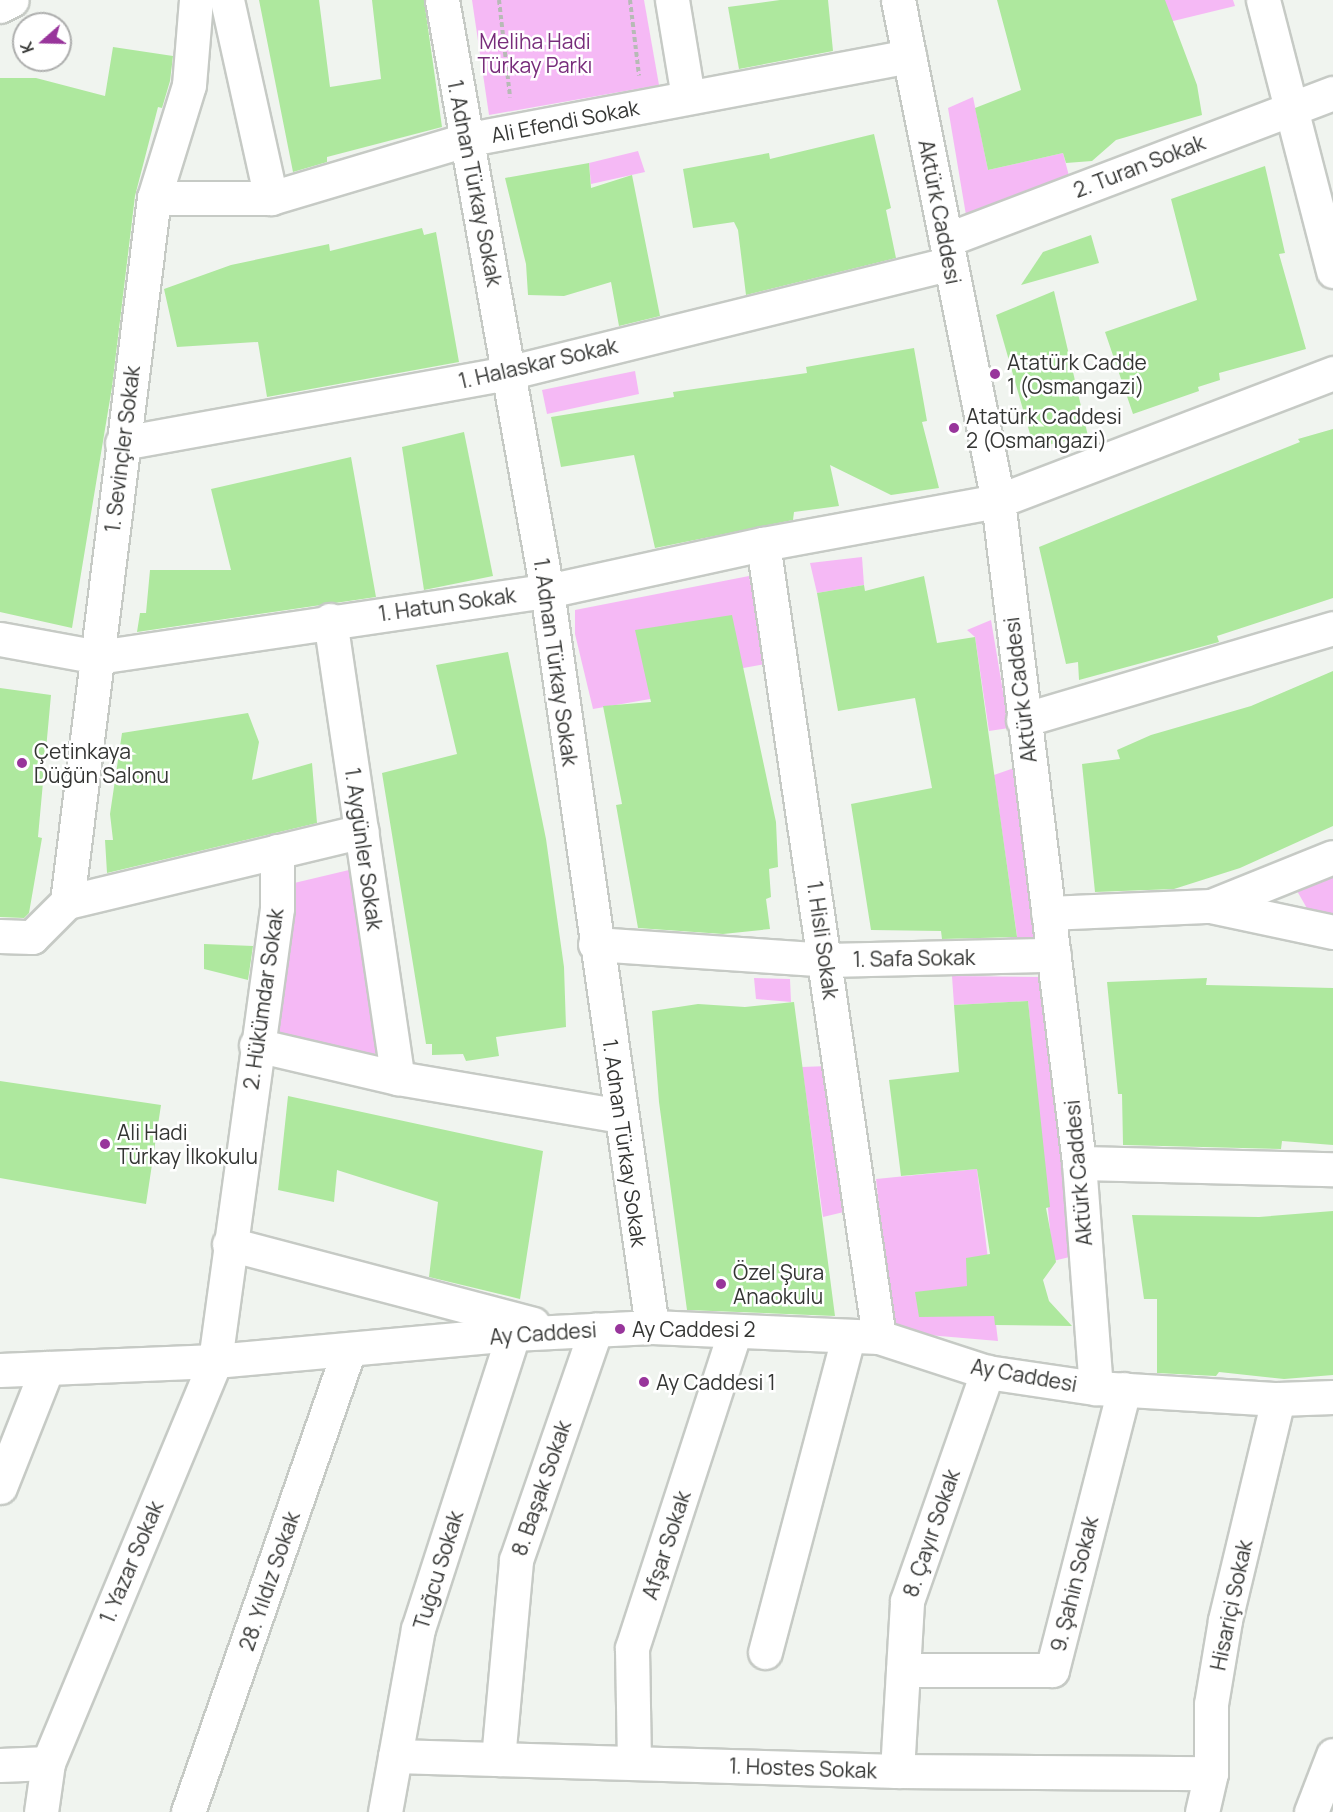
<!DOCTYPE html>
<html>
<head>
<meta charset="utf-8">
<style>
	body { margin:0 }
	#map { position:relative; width:1333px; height:1812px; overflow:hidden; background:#f0f4ef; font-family:Manrope,sans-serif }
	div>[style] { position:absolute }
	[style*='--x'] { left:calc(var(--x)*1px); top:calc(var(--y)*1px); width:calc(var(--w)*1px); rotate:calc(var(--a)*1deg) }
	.green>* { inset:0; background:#f5b9f5 }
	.building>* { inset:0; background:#aee89e }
	.path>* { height:4px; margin-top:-2px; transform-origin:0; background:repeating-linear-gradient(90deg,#b6bab5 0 4.5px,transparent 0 7.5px) }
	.roads { filter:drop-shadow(2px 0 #c6cac5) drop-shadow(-2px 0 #c6cac5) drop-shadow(0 2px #c6cac5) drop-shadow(0 -2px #c6cac5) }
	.minor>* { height:33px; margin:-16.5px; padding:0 16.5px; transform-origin:16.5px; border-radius:16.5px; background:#fff }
	.dots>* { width:16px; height:16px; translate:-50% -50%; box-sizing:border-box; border:3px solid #fff; border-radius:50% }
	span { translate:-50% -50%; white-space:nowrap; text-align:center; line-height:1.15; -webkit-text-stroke:5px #fff; paint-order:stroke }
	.park-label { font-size:21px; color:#772c7a }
	.street-label { font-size:21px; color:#353634 }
	.poi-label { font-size:21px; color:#353634 }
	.left { translate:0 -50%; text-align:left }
	.north { position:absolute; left:12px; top:12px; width:60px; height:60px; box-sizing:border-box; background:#fff; border:2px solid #aeafae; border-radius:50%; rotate:250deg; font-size:16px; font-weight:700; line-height:24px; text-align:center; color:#353634 }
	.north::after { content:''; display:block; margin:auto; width:21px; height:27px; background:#98359b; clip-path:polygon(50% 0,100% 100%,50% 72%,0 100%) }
</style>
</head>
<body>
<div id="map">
	<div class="green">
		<i style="clip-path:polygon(472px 0,644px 0,659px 85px,489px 115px)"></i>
		<i style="clip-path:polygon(1072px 0,1233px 0,1235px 6px,1132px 31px)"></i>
		<i style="clip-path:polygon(973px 97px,988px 170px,1063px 153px,1069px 176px,967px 221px,948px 108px)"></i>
		<i style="clip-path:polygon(638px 151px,645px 172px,591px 184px,589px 163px)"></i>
		<i style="clip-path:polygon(635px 371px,639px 394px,547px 414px,542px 390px)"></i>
		<i style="clip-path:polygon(862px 557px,864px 585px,817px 593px,810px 563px)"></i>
		<i style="clip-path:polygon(749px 576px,766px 664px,694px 677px,696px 691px,593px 709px,575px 634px,575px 610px)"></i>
		<i style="clip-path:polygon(991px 620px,1009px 728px,989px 731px,975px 637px,967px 630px)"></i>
		<i style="clip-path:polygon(1014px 768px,1038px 943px,1006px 938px,1017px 936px,994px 775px)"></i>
		<i style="clip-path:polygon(349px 870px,360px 879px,380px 1047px,374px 1056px,271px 1041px,290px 884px)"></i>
		<i style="clip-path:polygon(1333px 876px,1333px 913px,1309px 912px,1296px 889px)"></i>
		<i style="clip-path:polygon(952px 976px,1041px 977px,1078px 1255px,1053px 1261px,1028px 1001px,954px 1005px)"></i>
		<i style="clip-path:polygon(754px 978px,790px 979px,791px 1002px,756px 999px)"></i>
		<i style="clip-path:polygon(828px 1066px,848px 1211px,823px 1217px,802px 1067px)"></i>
		<i style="clip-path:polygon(977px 1169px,998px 1341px,893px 1332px,876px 1179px)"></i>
	</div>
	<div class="building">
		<i style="clip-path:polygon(259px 0,319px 0,330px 87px,381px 79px,372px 0,424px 0,442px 127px,327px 157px,327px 162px,293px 172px)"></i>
		<i style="clip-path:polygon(780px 0,828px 0,833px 51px,739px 69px,728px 7px)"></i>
		<i style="clip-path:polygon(997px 0,1165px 0,1197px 85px,1202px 115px,1116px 140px,1092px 161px,1066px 163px,1063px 153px,988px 170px,975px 108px,1021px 90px)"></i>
		<i style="clip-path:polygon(113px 47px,173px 56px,170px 81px,162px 108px,158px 107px,135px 196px,112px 387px,72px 628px,0 612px,0 78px,36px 78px,105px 96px)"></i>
		<i style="clip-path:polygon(874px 134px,891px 208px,886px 210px,896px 258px,746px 295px,738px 230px,734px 222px,693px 228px,683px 169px,769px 153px,770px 159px)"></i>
		<i style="clip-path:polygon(589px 163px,591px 188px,632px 175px,660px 316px,619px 326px,611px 282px,564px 296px,528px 295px,526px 264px,505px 178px)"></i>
		<i style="clip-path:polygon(1265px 166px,1285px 253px,1279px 254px,1306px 349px,1219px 373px,1220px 380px,1198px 387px,1199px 391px,1133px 414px,1105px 332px,1197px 300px,1171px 199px)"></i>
		<i style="clip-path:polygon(422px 228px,424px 235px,436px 232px,459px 362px,267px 397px,258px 342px,177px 347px,164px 289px,231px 265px,329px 244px,330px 251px)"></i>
		<i style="clip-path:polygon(1091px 235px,1099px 263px,1021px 285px,1043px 252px)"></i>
		<i style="clip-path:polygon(1054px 291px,1088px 436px,1034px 448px,996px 315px)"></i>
		<i style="clip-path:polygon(914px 348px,927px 421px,922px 422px,939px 488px,891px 495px,830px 465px,839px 506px,794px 512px,793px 520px,655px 548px,634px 455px,561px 467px,551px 417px,674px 397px,673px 392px,807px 373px,806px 367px)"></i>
		<i style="clip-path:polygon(1333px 429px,1333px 598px,1217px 636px,1219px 642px,1079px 680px,1078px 662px,1066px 664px,1039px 547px,1300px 442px,1298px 439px)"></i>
		<i style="clip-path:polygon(464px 432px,493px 576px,424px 590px,402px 447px)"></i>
		<i style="clip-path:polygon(351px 457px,376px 597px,137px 632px,140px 613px,146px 613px,150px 570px,231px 570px,211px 489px)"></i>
		<i style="clip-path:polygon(924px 576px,937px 643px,975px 637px,1017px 937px,942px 939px,941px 931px,871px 930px,851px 804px,932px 788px,915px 698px,838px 711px,817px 593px,864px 585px,865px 591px)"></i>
		<i style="clip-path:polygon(732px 615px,776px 822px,778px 867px,769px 869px,771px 897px,766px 899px,770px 929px,723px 934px,638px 928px,616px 805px,622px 804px,603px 706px,651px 702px,635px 630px)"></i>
		<i style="clip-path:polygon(508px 652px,546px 839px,564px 967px,566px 1027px,496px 1037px,499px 1056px,466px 1061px,463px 1054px,432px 1055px,432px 1044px,426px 1044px,382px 773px,457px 754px,436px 665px)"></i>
		<i style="clip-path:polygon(1333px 671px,1333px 826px,1240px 868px,1174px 889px,1095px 892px,1082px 764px,1120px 759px,1117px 750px,1151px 735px,1251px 706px)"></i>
		<i style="clip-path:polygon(0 688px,51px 695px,38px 837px,42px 838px,29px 913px,24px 918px,0 917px)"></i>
		<i style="clip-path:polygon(248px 713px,259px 742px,252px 780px,312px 763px,317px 823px,107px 873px,105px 840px,113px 840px,110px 814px,122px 733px)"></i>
		<i style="clip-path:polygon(204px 944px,253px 946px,248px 980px,204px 969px)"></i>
		<i style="clip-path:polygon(1207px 978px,1206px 985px,1333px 988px,1333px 1145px,1282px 1141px,1281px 1149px,1123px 1145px,1122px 1094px,1118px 1094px,1107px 982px)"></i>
		<i style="clip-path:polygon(1028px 1001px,1050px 1207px,1046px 1208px,1056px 1262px,1043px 1280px,1049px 1301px,1072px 1326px,995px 1325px,994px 1316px,919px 1317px,915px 1292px,967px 1286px,966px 1258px,990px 1254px,977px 1169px,901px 1176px,889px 1080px,959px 1072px,954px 1005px)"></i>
		<i style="clip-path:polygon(794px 1002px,835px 1316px,687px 1310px,659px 1102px,652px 1011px,698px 1004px,745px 1007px)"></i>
		<i style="clip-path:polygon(0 1081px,161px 1105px,146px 1204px,0 1178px)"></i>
		<i style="clip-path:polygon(288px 1096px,543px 1151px,520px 1299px,429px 1277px,438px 1202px,337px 1170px,334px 1202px,278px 1190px)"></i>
		<i style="clip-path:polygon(1333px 1211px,1333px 1375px,1284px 1379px,1219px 1372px,1216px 1376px,1157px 1373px,1157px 1299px,1144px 1299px,1132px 1215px,1259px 1217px)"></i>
	</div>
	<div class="path">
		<i style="--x:499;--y:0;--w:98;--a:83.5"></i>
		<i style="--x:630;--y:0;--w:76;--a:83.2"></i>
	</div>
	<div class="roads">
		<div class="minor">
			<i style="--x:227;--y:0;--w:203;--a:77.5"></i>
			<i style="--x:442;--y:0;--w:600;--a:79.93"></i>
			<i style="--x:547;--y:591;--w:743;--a:81.88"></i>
			<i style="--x:672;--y:0;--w:98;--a:80.6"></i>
			<i style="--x:898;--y:0;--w:511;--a:78.71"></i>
			<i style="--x:998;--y:501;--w:667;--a:83.02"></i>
			<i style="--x:1079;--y:1163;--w:226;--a:85.7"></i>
			<i style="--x:1263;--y:0;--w:280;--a:75.5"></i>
			<i style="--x:0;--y:6;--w:13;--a:-27"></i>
			<i style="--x:154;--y:198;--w:117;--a:0"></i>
			<i style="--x:271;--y:198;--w:202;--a:-16.6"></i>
			<i style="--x:465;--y:140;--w:452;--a:-10.7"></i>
			<i style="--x:946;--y:240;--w:414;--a:-20.8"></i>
			<i style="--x:122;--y:443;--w:395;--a:-10.3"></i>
			<i style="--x:511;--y:372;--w:451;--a:-13.9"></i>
			<i style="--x:763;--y:544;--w:801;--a:81.68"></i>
			<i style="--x:330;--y:620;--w:463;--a:81.6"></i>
			<i style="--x:0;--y:639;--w:100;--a:10.4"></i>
			<i style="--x:98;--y:657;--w:454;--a:-8.4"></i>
			<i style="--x:547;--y:591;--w:221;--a:-12.3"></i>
			<i style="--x:763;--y:544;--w:239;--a:-10.4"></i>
			<i style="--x:998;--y:501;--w:359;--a:-20.9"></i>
			<i style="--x:1023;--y:720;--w:323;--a:-16.5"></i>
			<i style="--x:67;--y:902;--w:709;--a:-82.96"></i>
			<i style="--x:154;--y:198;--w:118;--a:-72.8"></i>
			<i style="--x:189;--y:85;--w:85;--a:-85.3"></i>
			<i style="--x:1211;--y:906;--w:131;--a:-21.9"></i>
			<i style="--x:1048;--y:913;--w:163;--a:-2.5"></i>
			<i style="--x:1211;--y:906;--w:125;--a:12"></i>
			<i style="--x:0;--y:936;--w:32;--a:2"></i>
			<i style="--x:32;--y:937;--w:49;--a:-45"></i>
			<i style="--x:67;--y:902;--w:303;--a:-13.5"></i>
			<i style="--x:595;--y:944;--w:233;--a:3.9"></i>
			<i style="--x:827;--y:960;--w:227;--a:-1.3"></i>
			<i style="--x:256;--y:1045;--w:146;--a:13.1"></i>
			<i style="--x:398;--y:1078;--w:226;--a:9.7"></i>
			<i style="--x:1079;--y:1163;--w:254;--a:1.4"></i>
			<i style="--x:229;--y:1244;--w:314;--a:14.7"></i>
			<i style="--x:0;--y:1370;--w:215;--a:-2.4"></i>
			<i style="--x:215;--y:1361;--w:299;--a:-5.2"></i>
			<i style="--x:513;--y:1334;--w:139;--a:-2.9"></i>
			<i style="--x:652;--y:1327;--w:227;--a:2.5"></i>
			<i style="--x:879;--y:1337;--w:114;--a:18"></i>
			<i style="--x:987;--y:1372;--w:110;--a:8.4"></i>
			<i style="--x:1096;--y:1388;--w:182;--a:3.5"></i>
			<i style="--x:1278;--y:1399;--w:55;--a:-2.1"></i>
			<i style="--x:0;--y:1487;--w:128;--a:-68.4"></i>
			<i style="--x:765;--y:1652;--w:326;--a:-75.2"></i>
			<i style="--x:903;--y:1670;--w:149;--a:0"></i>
			<i style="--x:1052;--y:1670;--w:290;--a:-75.6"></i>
			<i style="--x:395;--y:1756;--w:502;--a:1.71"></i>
			<i style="--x:897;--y:1771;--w:314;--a:0.4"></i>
			<i style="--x:498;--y:1759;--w:200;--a:-84.8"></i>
			<i style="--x:516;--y:1560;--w:244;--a:-70.9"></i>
			<i style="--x:634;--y:1763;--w:115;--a:-91"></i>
			<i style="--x:632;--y:1648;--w:333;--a:-72"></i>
			<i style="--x:0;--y:1765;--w:48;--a:-2.4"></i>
			<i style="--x:897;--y:1771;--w:170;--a:-86.6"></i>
			<i style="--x:907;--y:1601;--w:243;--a:-70.7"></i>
			<i style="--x:41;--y:1812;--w:49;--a:-81.9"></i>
			<i style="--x:48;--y:1763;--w:435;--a:-67.4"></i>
			<i style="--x:215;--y:1361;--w:457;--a:-82.2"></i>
			<i style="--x:277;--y:908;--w:57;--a:-90"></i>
			<i style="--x:188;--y:1812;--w:489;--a:-70.8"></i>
			<i style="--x:385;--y:1812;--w:186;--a:-79.8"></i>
			<i style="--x:418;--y:1629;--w:310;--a:-72.1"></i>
			<i style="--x:1202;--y:1812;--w:40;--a:-77"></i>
			<i style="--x:1211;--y:1773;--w:69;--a:-90"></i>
			<i style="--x:1211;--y:1704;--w:85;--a:-80.5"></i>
			<i style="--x:1225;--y:1620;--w:227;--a:-76.5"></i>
			<i style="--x:1311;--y:1812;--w:61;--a:-68.9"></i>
		</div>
	</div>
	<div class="dots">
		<i style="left:995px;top:374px;background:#98359b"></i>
		<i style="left:954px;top:428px;background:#98359b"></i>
		<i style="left:22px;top:763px;background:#98359b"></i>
		<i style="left:105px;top:1144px;background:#98359b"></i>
		<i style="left:721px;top:1284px;background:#98359b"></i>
		<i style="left:620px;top:1329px;background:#98359b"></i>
		<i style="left:644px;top:1382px;background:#98359b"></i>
	</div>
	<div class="park-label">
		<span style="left:535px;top:53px">Meliha Hadi<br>Türkay Parkı</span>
	</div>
	<div class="street-label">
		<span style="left:565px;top:121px;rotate:-11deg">Ali Efendi Sokak</span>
		<span style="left:1139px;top:166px;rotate:-21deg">2. Turan Sokak</span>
		<span style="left:475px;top:183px;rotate:79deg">1. Adnan Türkay Sokak</span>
		<span style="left:940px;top:212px;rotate:79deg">Aktürk Caddesi</span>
		<span style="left:538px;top:363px;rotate:-13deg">1. Halaskar Sokak</span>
		<span style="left:122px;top:449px;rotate:-83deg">1. Sevinçler Sokak</span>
		<span style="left:447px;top:604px;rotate:-8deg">1. Hatun Sokak</span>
		<span style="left:556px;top:662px;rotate:82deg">1. Adnan Türkay Sokak</span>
		<span style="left:1020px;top:690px;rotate:-97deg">Aktürk Caddesi</span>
		<span style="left:364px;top:849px;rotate:82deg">1. Aygünler Sokak</span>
		<span style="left:823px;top:940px;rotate:82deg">1. Hisli Sokak</span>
		<span style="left:914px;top:958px;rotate:-1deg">1. Safa Sokak</span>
		<span style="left:263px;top:999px;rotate:-82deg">2. Hükümdar Sokak</span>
		<span style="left:625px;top:1143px;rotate:82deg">1. Adnan Türkay Sokak</span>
		<span style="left:1078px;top:1173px;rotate:-95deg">Aktürk Caddesi</span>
		<span style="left:543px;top:1333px;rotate:-4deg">Ay Caddesi</span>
		<span style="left:1024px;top:1375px;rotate:10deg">Ay Caddesi</span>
		<span style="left:541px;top:1488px;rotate:-71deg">8. Başak Sokak</span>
		<span style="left:931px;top:1533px;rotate:-71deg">8. Çayır Sokak</span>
		<span style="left:666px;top:1545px;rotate:-72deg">Afşar Sokak</span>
		<span style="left:131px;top:1562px;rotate:-67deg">1. Yazar Sokak</span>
		<span style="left:438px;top:1570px;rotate:-73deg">Tuğcu Sokak</span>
		<span style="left:269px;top:1581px;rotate:-71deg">28. Yıldız Sokak</span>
		<span style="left:1074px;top:1584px;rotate:-76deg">9. Şahin Sokak</span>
		<span style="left:1231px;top:1605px;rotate:-78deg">Hisariçi Sokak</span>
		<span style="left:803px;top:1768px;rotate:2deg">1. Hostes Sokak</span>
	</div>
	<div class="poi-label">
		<span class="left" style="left:1007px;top:374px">Atatürk Cadde<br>1 (Osmangazi)</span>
		<span class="left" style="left:966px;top:428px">Atatürk Caddesi<br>2 (Osmangazi)</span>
		<span class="left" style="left:34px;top:763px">Çetinkaya<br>Düğün Salonu</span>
		<span class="left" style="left:117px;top:1144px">Ali Hadi<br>Türkay İlkokulu</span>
		<span class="left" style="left:733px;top:1284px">Özel Şura<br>Anaokulu</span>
		<span class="left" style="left:632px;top:1329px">Ay Caddesi 2</span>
		<span class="left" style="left:656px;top:1382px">Ay Caddesi 1</span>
	</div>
	<div class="north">K</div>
</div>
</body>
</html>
